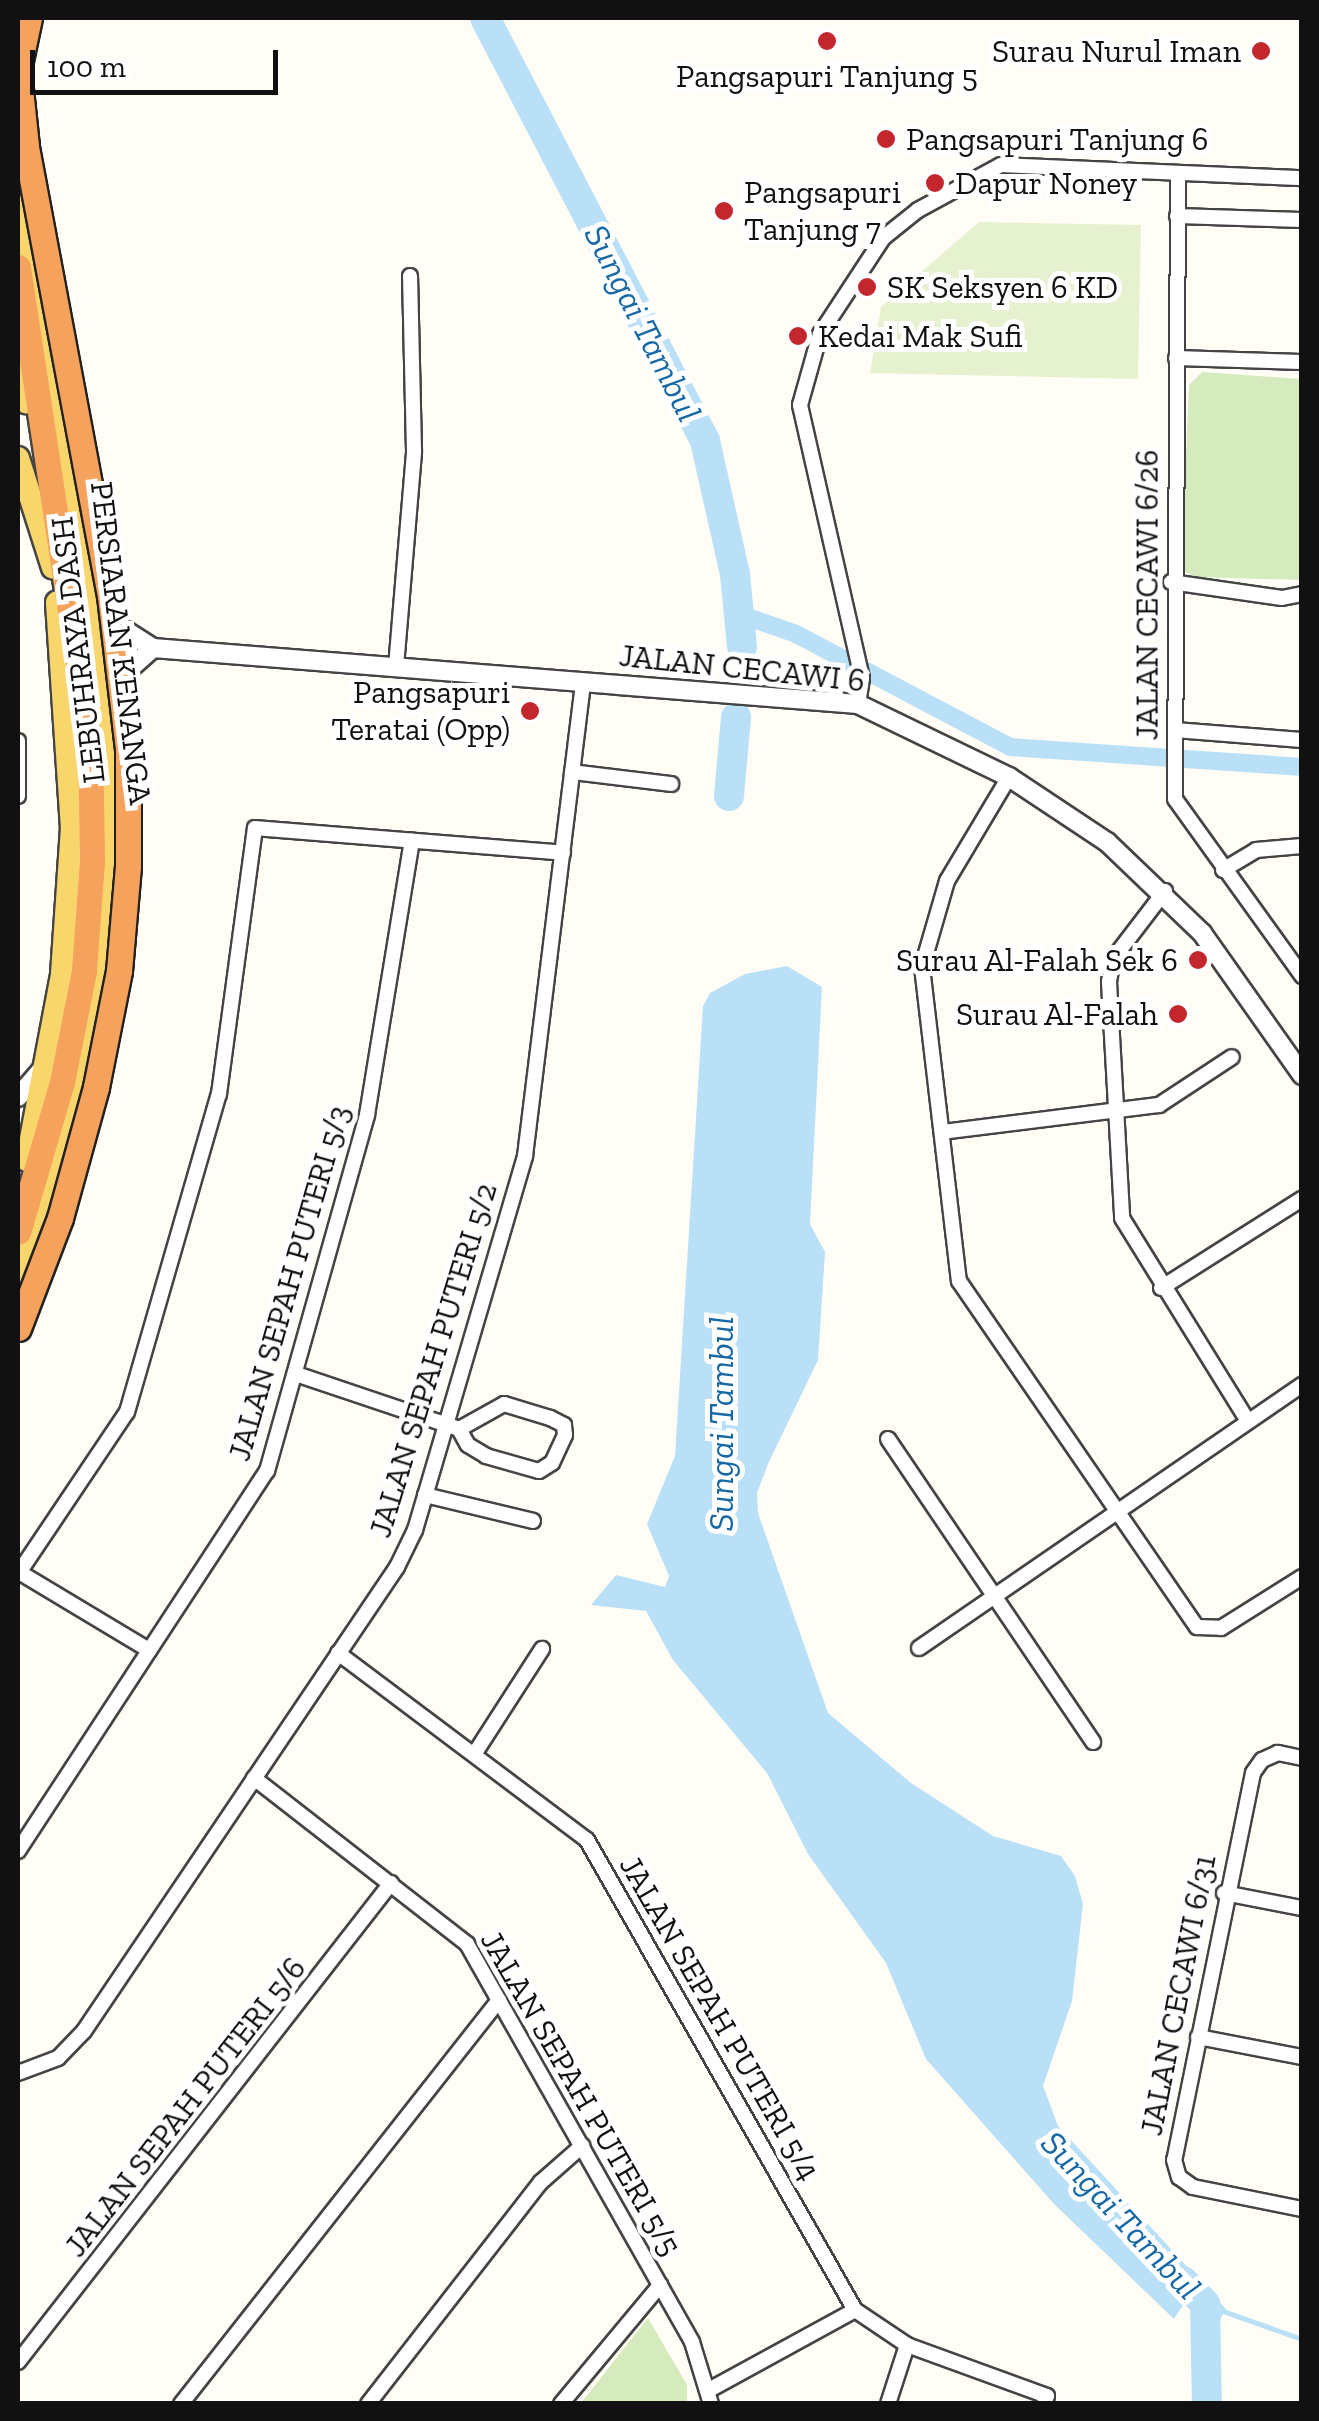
<!DOCTYPE html>
<html>
<head>
<meta charset="utf-8">
<style>
	body { margin:0 }
	#map { position:relative; width:1319px; height:2421px; overflow:hidden; background:#fffdf5; font-family:"Zilla Slab",serif }
	div>[style] { position:absolute }
	[style*='--x'] { left:calc(var(--x)*1px); top:calc(var(--y)*1px); width:calc(var(--w)*1px); rotate:calc(var(--a)*1deg) }
	.green>* { inset:0; background:#d5ebbd }
	.pitch>* { inset:0; background:#e6f2cf }
	.water>* { inset:0; background:#b9e0f7 }
	.stream>* { height:5px; margin:-2.5px; padding:0 2.5px; transform-origin:2.5px; border-radius:2.5px; background:#b9e0f7 }
	.canal>* { height:18px; margin:-9px; padding:0 9px; transform-origin:9px; border-radius:9px; background:#b9e0f7 }
	.river>* { height:30px; margin:-15px; padding:0 15px; transform-origin:15px; border-radius:15px; background:#b9e0f7 }
	.roads { filter:drop-shadow(2px 0 #444) drop-shadow(-2px 0 #444) drop-shadow(0 2px #444) drop-shadow(0 -2px #444) }
	.minor>* { height:14px; margin:-7px; padding:0 7px; transform-origin:7px; border-radius:7px; background:#fff }
	.tertiary>* { height:18px; margin:-9px; padding:0 9px; transform-origin:9px; border-radius:9px; background:#fff }
	.primary>* { height:22px; margin:-11px; padding:0 11px; transform-origin:11px; border-radius:11px; background:#f9d66b }
	.motorway>* { height:25px; margin:-12.5px; padding:0 12.5px; transform-origin:12.5px; border-radius:12.5px; background:#f5a25d }
	.bridges { filter:drop-shadow(2px 0 #222) drop-shadow(-2px 0 #222) drop-shadow(0 2px #222) drop-shadow(0 -2px #222) }
	.motorway-bridge>* { height:25px; margin:-12.5px; padding:0 12.5px; transform-origin:12.5px; border-radius:12.5px; background:#f5a25d }
	.dots>* { width:28px; height:28px; translate:-50% -50%; box-sizing:border-box; border:5px solid #fff; border-radius:50% }
	span { translate:-50% -50%; white-space:nowrap; text-align:center; line-height:1.15; -webkit-text-stroke:10px #fff; paint-order:stroke }
	.poi-label { font-size:32px; color:#111 }
	.right { translate:-100% -50%; text-align:right }
	.left { translate:0 -50%; text-align:left }
	.street-label { font-size:32px; color:#111 }
	.water-label { font-size:35px; color:#1768a6; font-style:italic }
	.frame { position:absolute; inset:0; border:20px solid #111; pointer-events:none }
	.scale { position:absolute; left:30px; top:50px; width:248px; height:45px; box-sizing:border-box; border:5px solid #111; border-top:0; padding-left:12px; font-size:30px; line-height:35px; white-space:nowrap; color:#111; -webkit-text-stroke:8px #fff; paint-order:stroke }
</style>
</head>
<body>
<div id="map">
	<div class="green">
		<i style="clip-path:polygon(1202px 372px,1301px 379px,1301px 580px,1197px 577px,1181px 570px,1189px 385px)"></i>
		<i style="clip-path:polygon(648px 2318px,687px 2385px,687px 2403px,581px 2403px)"></i>
	</div>
	<div class="pitch">
		<i style="clip-path:polygon(979px 222px,1141px 225px,1138px 379px,870px 373px,881px 307px)"></i>
	</div>
	<div class="water">
		<i style="clip-path:polygon(787px 966px,822px 987px,810px 1224px,825px 1252px,818px 1360px,768px 1464px,757px 1493px,758px 1513px,828px 1713px,911px 1783px,993px 1836px,1061px 1856px,1075px 1876px,1083px 1904px,1072px 2001px,1043px 2086px,1058px 2126px,1226px 2309px,1220px 2320px,1187px 2299px,1174px 2319px,1054px 2204px,926px 2059px,886px 1963px,808px 1854px,767px 1773px,673px 1660px,646px 1611px,591px 1605px,616px 1575px,665px 1587px,669px 1576px,647px 1524px,675px 1456px,703px 1006px,710px 993px,745px 974px)"></i>
	</div>
	<div class="stream">
		<i style="--x:1220;--y:2310;--w:87;--a:19.5"></i>
	</div>
	<div class="canal">
		<i style="--x:739;--y:614;--w:60;--a:19.3"></i>
		<i style="--x:796;--y:634;--w:242;--a:27.8"></i>
		<i style="--x:1010;--y:747;--w:293;--a:3.9"></i>
	</div>
	<div class="river">
		<i style="--x:485;--y:18;--w:477;--a:62.5"></i>
		<i style="--x:705;--y:441;--w:136;--a:77.3"></i>
		<i style="--x:735;--y:574;--w:73;--a:84.5"></i>
		<i style="--x:729;--y:796;--w:79;--a:-84.9"></i>
		<i style="--x:1183;--y:2281;--w:32;--a:46"></i>
		<i style="--x:1205;--y:2304;--w:100;--a:88.9"></i>
	</div>
	<div class="roads">
		<div class="minor">
			<i style="--x:1178;--y:173;--w:626;--a:90.27"></i>
			<i style="--x:1175;--y:799;--w:218;--a:54.3"></i>
			<i style="--x:1177;--y:216;--w:125;--a:1.8"></i>
			<i style="--x:1176;--y:358;--w:126;--a:1.8"></i>
			<i style="--x:1171;--y:582;--w:112;--a:8.2"></i>
			<i style="--x:1282;--y:598;--w:20;--a:-11"></i>
			<i style="--x:396;--y:667;--w:217;--a:-85.2"></i>
			<i style="--x:414;--y:451;--w:175;--a:-91.3"></i>
			<i style="--x:858;--y:704;--w:26;--a:-81"></i>
			<i style="--x:862;--y:678;--w:280;--a:-102.8"></i>
			<i style="--x:800;--y:405;--w:74;--a:-74.3"></i>
			<i style="--x:820;--y:334;--w:115;--a:-56.7"></i>
			<i style="--x:883;--y:238;--w:45;--a:-38.7"></i>
			<i style="--x:918;--y:210;--w:94;--a:-28.5"></i>
			<i style="--x:1001;--y:165;--w:301;--a:2.5"></i>
			<i style="--x:1175;--y:730;--w:127;--a:4.5"></i>
			<i style="--x:18;--y:741;--w:55;--a:90"></i>
			<i style="--x:572;--y:772;--w:100;--a:6.9"></i>
			<i style="--x:1009;--y:777;--w:121;--a:120.8"></i>
			<i style="--x:947;--y:881;--w:90;--a:106.2"></i>
			<i style="--x:922;--y:967;--w:316;--a:83.3"></i>
			<i style="--x:959;--y:1281;--w:420;--a:55.5"></i>
			<i style="--x:1197;--y:1627;--w:24;--a:2"></i>
			<i style="--x:1221;--y:1628;--w:96;--a:-32.2"></i>
			<i style="--x:1223;--y:870;--w:39;--a:-31"></i>
			<i style="--x:1256;--y:850;--w:46;--a:-5"></i>
			<i style="--x:1165;--y:891;--w:86;--a:127.4"></i>
			<i style="--x:1113;--y:959;--w:23;--a:100"></i>
			<i style="--x:1109;--y:982;--w:236;--a:86.8"></i>
			<i style="--x:1122;--y:1218;--w:239;--a:58.2"></i>
			<i style="--x:942;--y:1132;--w:219;--a:-7.1"></i>
			<i style="--x:1159;--y:1105;--w:87;--a:-33.3"></i>
			<i style="--x:1161;--y:1288;--w:167;--a:-32.3"></i>
			<i style="--x:296;--y:1374;--w:172;--a:18.6"></i>
			<i style="--x:459;--y:1429;--w:18;--a:61"></i>
			<i style="--x:468;--y:1445;--w:21;--a:31"></i>
			<i style="--x:486;--y:1456;--w:55;--a:15.8"></i>
			<i style="--x:539;--y:1471;--w:15;--a:-32"></i>
			<i style="--x:552;--y:1463;--w:31;--a:-65"></i>
			<i style="--x:565;--y:1435;--w:10;--a:-96"></i>
			<i style="--x:564;--y:1425;--w:16;--a:-153"></i>
			<i style="--x:550;--y:1418;--w:48;--a:-163.1"></i>
			<i style="--x:504;--y:1404;--w:51;--a:150.9"></i>
			<i style="--x:888;--y:1439;--w:366;--a:55.9"></i>
			<i style="--x:425;--y:1495;--w:111;--a:13.5"></i>
			<i style="--x:19;--y:1572;--w:152;--a:31"></i>
			<i style="--x:18;--y:1574;--w:195;--a:-56.1"></i>
			<i style="--x:127;--y:1412;--w:331;--a:-73.9"></i>
			<i style="--x:219;--y:1094;--w:268;--a:-82.3"></i>
			<i style="--x:255;--y:828;--w:309;--a:4.6"></i>
			<i style="--x:919;--y:1648;--w:465;--a:-34.5"></i>
			<i style="--x:338;--y:1653;--w:311;--a:36.9"></i>
			<i style="--x:587;--y:1840;--w:541;--a:60.31"></i>
			<i style="--x:855;--y:2310;--w:63;--a:33.9"></i>
			<i style="--x:907;--y:2345;--w:149;--a:20"></i>
			<i style="--x:1047;--y:2396;--w:9;--a:111"></i>
			<i style="--x:475;--y:1753;--w:124;--a:-57.2"></i>
			<i style="--x:1302;--y:1758;--w:25;--a:-168"></i>
			<i style="--x:1278;--y:1753;--w:17;--a:156"></i>
			<i style="--x:1262;--y:1760;--w:16;--a:125"></i>
			<i style="--x:1253;--y:1773;--w:395;--a:101.5"></i>
			<i style="--x:1174;--y:2160;--w:18;--a:74"></i>
			<i style="--x:1179;--y:2177;--w:17;--a:36"></i>
			<i style="--x:1193;--y:2187;--w:111;--a:11.4"></i>
			<i style="--x:254;--y:1778;--w:270;--a:37.9"></i>
			<i style="--x:467;--y:1944;--w:457;--a:60.5"></i>
			<i style="--x:692;--y:2342;--w:65;--a:73"></i>
			<i style="--x:18;--y:1851;--w:454;--a:-56.8"></i>
			<i style="--x:267;--y:1471;--w:370;--a:-74.3"></i>
			<i style="--x:367;--y:1115;--w:278;--a:-80.7"></i>
			<i style="--x:1224;--y:1893;--w:79;--a:10.9"></i>
			<i style="--x:1198;--y:2037;--w:106;--a:10.9"></i>
			<i style="--x:18;--y:2073;--w:43;--a:-20.6"></i>
			<i style="--x:58;--y:2058;--w:37;--a:-46"></i>
			<i style="--x:84;--y:2031;--w:560;--a:-56"></i>
			<i style="--x:397;--y:1567;--w:41;--a:-64.1"></i>
			<i style="--x:415;--y:1530;--w:390;--a:-73.6"></i>
			<i style="--x:525;--y:1156;--w:478;--a:-83"></i>
			<i style="--x:18;--y:2362;--w:607;--a:-52.09"></i>
			<i style="--x:709;--y:2390;--w:166;--a:-28.7"></i>
			<i style="--x:181;--y:2404;--w:514;--a:-51.79"></i>
			<i style="--x:368;--y:2404;--w:281;--a:-52.1"></i>
			<i style="--x:541;--y:2182;--w:55;--a:-41.3"></i>
			<i style="--x:561;--y:2404;--w:155;--a:-50.2"></i>
			<i style="--x:888;--y:2404;--w:62;--a:-72.1"></i>
		</div>
		<div class="tertiary">
			<i style="--x:109;--y:620;--w:52;--a:32.5"></i>
			<i style="--x:153;--y:648;--w:707;--a:4.54"></i>
			<i style="--x:858;--y:704;--w:168;--a:25.8"></i>
			<i style="--x:1009;--y:777;--w:118;--a:33.6"></i>
			<i style="--x:1107;--y:842;--w:132;--a:43.8"></i>
			<i style="--x:1202;--y:933;--w:174;--a:54.8"></i>
			<i style="--x:117;--y:680;--w:48;--a:-41.6"></i>
			<i style="--x:18;--y:1097;--w:38;--a:-49"></i>
		</div>
		<div class="primary">
			<i style="--x:18;--y:189;--w:353;--a:80.2"></i>
			<i style="--x:78;--y:537;--w:190;--a:81.8"></i>
			<i style="--x:105;--y:725;--w:99;--a:87.1"></i>
			<i style="--x:110;--y:824;--w:135;--a:93.8"></i>
			<i style="--x:101;--y:959;--w:178;--a:101"></i>
			<i style="--x:67;--y:1134;--w:152;--a:108.8"></i>
			<i style="--x:18;--y:350;--w:53;--a:81.3"></i>
			<i style="--x:18;--y:458;--w:115;--a:72.3"></i>
			<i style="--x:27;--y:1160;--w:189;--a:-79.3"></i>
			<i style="--x:62;--y:974;--w:145;--a:-86.1"></i>
			<i style="--x:72;--y:829;--w:227;--a:-93.8"></i>
		</div>
		<div class="motorway">
			<i style="--x:18;--y:267;--w:480;--a:81.4"></i>
			<i style="--x:90;--y:742;--w:119;--a:89"></i>
			<i style="--x:92;--y:861;--w:110;--a:94.2"></i>
			<i style="--x:84;--y:971;--w:113;--a:101.2"></i>
			<i style="--x:62;--y:1082;--w:156;--a:106.3"></i>
		</div>
	</div>
	<div class="bridges">
		<div class="motorway-bridge">
			<i style="--x:18;--y:1328;--w:118;--a:-69.1"></i>
			<i style="--x:60;--y:1218;--w:136;--a:-74.6"></i>
			<i style="--x:96;--y:1087;--w:118;--a:-78.8"></i>
			<i style="--x:119;--y:971;--w:105;--a:-85.1"></i>
			<i style="--x:128;--y:866;--w:117;--a:-90"></i>
			<i style="--x:128;--y:749;--w:154;--a:-96.7"></i>
			<i style="--x:110;--y:596;--w:458;--a:-100.6"></i>
			<i style="--x:26;--y:146;--w:76;--a:-96"></i>
			<i style="--x:18;--y:70;--w:53;--a:-78.1"></i>
		</div>
	</div>
	<div class="dots">
		<i style="left:827px;top:41px;background:#c4262e"></i>
		<i style="left:1261px;top:51px;background:#c4262e"></i>
		<i style="left:886px;top:139px;background:#c4262e"></i>
		<i style="left:935px;top:183px;background:#c4262e"></i>
		<i style="left:724px;top:211px;background:#c4262e"></i>
		<i style="left:867px;top:287px;background:#c4262e"></i>
		<i style="left:798px;top:336px;background:#c4262e"></i>
		<i style="left:530px;top:711px;background:#c4262e"></i>
		<i style="left:1198px;top:960px;background:#c4262e"></i>
		<i style="left:1178px;top:1014px;background:#c4262e"></i>
	</div>
	<div class="poi-label">
		<span class="right" style="left:1241px;top:51px">Surau Nurul Iman</span>
		<span style="left:827px;top:76px">Pangsapuri Tanjung 5</span>
		<span class="left" style="left:906px;top:139px">Pangsapuri Tanjung 6</span>
		<span class="left" style="left:955px;top:183px">Dapur Noney</span>
		<span class="left" style="left:744px;top:211px">Pangsapuri<br>Tanjung 7</span>
		<span class="left" style="left:887px;top:287px">SK Seksyen 6 KD</span>
		<span class="left" style="left:818px;top:336px">Kedai Mak Sufi</span>
		<span class="right" style="left:510px;top:711px">Pangsapuri<br>Teratai (Opp)</span>
		<span class="right" style="left:1178px;top:960px">Surau Al-Falah Sek 6</span>
		<span class="right" style="left:1158px;top:1014px">Surau Al-Falah</span>
	</div>
	<div class="street-label">
		<span style="left:1147px;top:595px;rotate:-90deg">JALAN CECAWI 6/26</span>
		<span style="left:121px;top:643px;rotate:83deg">PERSIARAN KENANGA</span>
		<span style="left:78px;top:650px;rotate:-97deg">LEBUHRAYA DASH</span>
		<span style="left:742px;top:668px;rotate:6deg">JALAN CECAWI 6</span>
		<span style="left:289px;top:1283px;rotate:-74deg">JALAN SEPAH PUTERI 5/3</span>
		<span style="left:433px;top:1360px;rotate:-73deg">JALAN SEPAH PUTERI 5/2</span>
		<span style="left:1178px;top:1995px;rotate:-79deg">JALAN CECAWI 6/31</span>
		<span style="left:720px;top:2018px;rotate:60deg">JALAN SEPAH PUTERI 5/4</span>
		<span style="left:581px;top:2093px;rotate:60deg">JALAN SEPAH PUTERI 5/5</span>
		<span style="left:185px;top:2107px;rotate:-52deg">JALAN SEPAH PUTERI 5/6</span>
	</div>
	<div class="water-label">
		<span style="left:643px;top:323px;rotate:63deg">Sungai Tambul</span>
		<span style="left:721px;top:1424px;rotate:-90deg">Sungai Tambul</span>
		<span style="left:1121px;top:2215px;rotate:47deg">Sungai Tambul</span>
	</div>
	<div class="frame"></div>
	<div class="scale">100 m</div>
</div>
</body>
</html>
